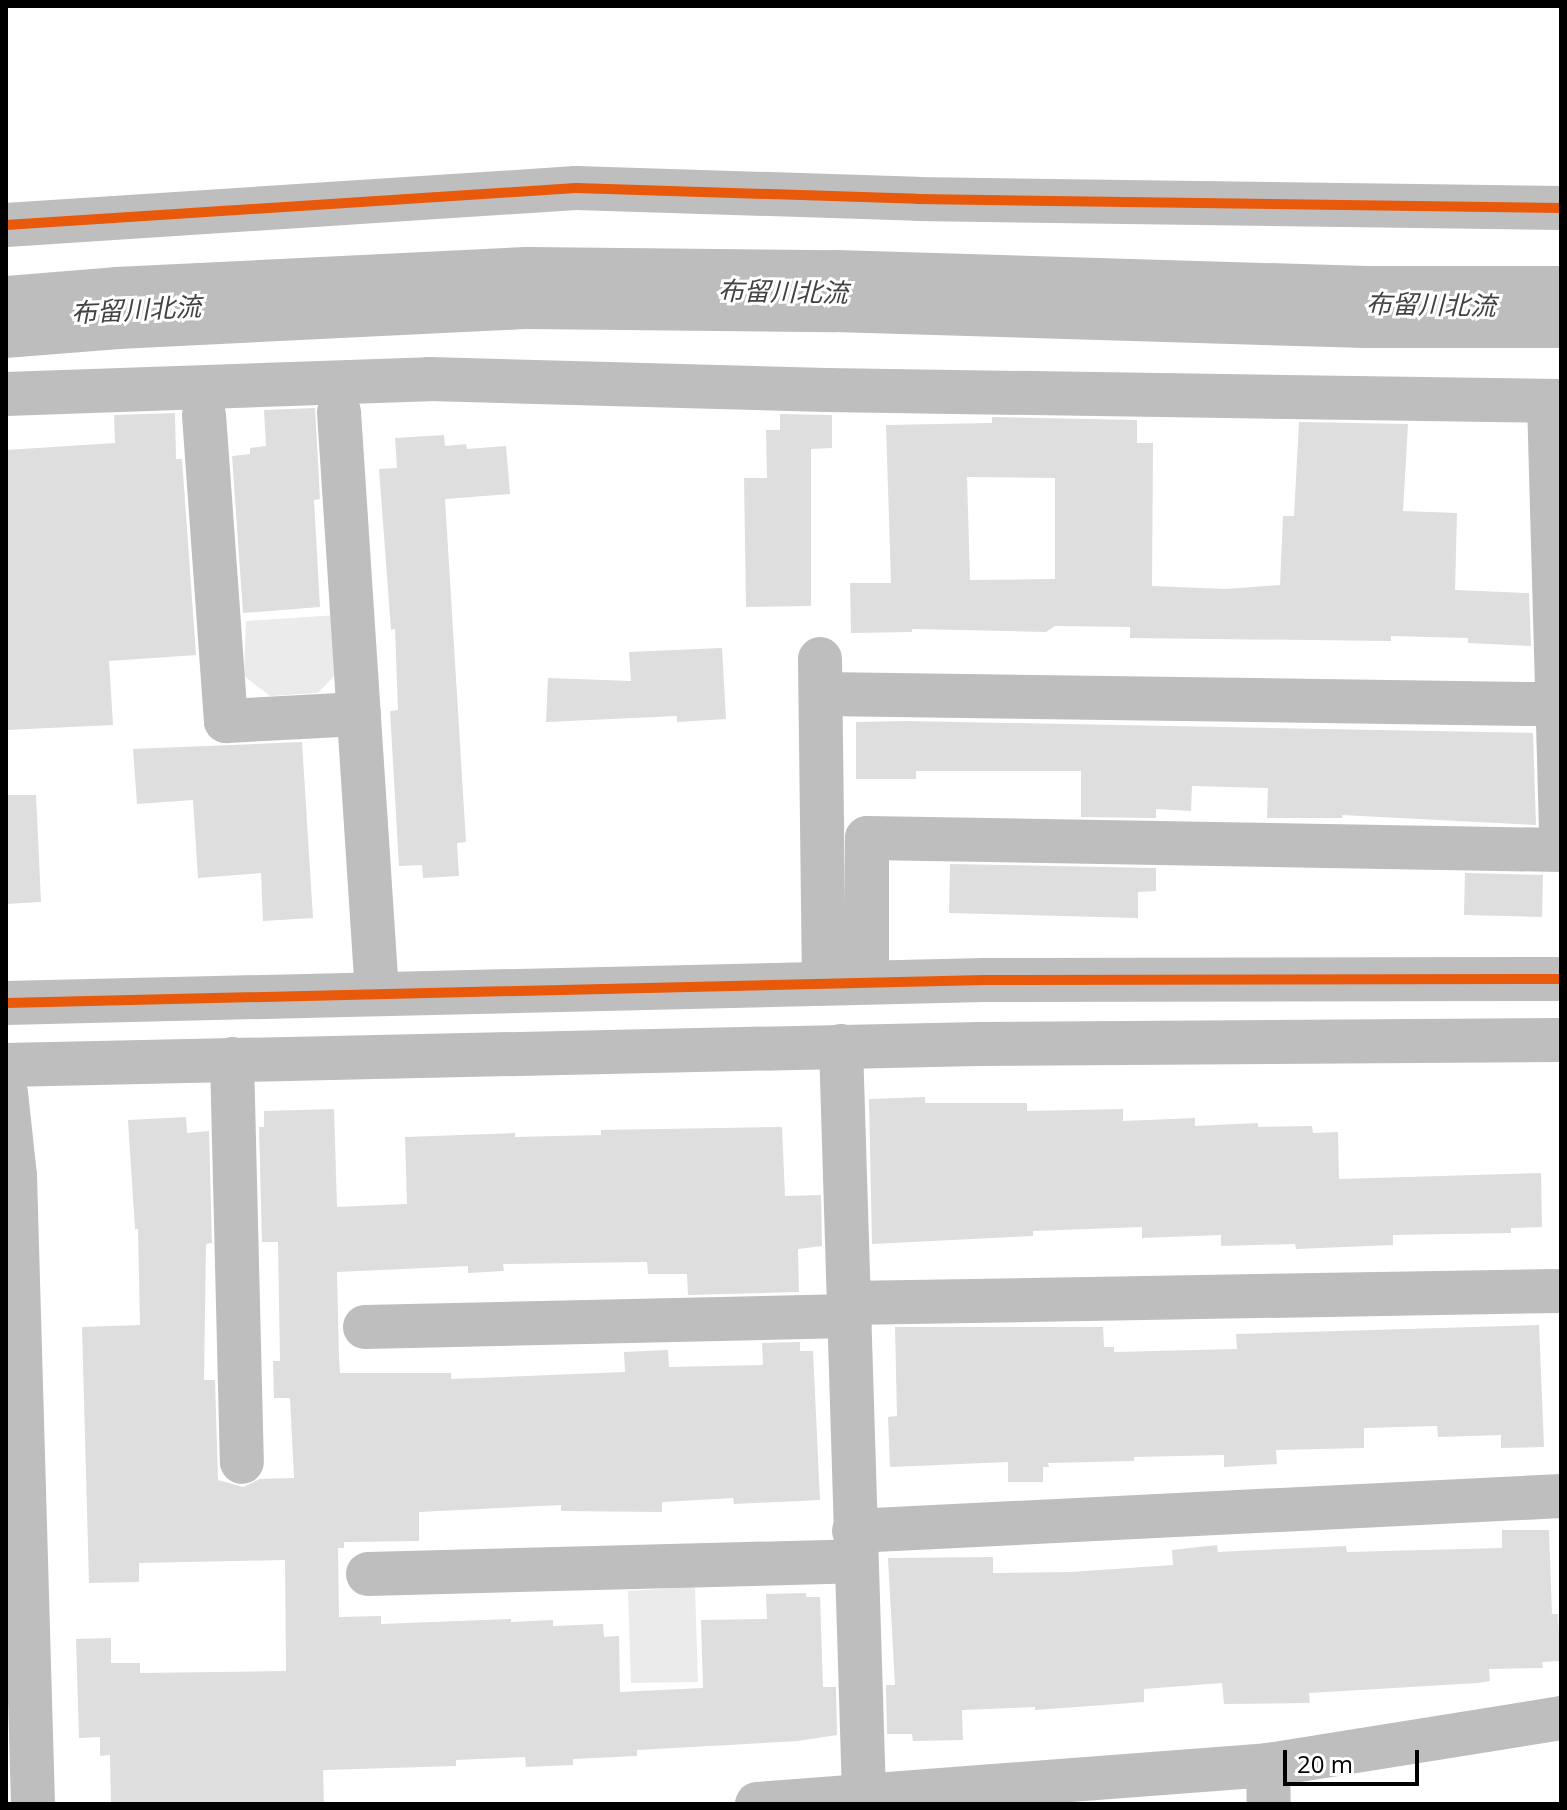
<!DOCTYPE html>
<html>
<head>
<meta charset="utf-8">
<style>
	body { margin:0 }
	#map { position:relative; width:1567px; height:1810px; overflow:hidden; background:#fff; font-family:"Open Sans","Noto Sans JP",sans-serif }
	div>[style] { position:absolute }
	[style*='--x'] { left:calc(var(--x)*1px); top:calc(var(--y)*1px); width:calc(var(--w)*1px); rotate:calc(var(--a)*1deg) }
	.green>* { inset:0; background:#ebebeb }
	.river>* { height:82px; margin:-41px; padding:0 41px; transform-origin:41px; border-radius:41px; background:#bdbdbd }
	.building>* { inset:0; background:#dedede }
	.minor>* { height:44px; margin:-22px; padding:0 22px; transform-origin:22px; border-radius:22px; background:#bebebe }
	.cycleway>* { height:10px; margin:-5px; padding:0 5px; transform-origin:5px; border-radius:5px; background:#e8590c }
	span { translate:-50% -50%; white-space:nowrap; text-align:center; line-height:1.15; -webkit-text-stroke:6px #fff; paint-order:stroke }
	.water-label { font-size:26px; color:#424242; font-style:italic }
	.frame { position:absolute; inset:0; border:8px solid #000; pointer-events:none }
	.scale { position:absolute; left:1283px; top:1750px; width:136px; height:36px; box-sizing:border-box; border:4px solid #000; border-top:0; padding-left:10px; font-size:24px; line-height:28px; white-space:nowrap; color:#000; -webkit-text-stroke:6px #fff; paint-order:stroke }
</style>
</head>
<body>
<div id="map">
	<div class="green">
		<i style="clip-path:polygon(337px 615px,341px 669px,318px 693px,270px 696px,244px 676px,246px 621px)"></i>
		<i style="clip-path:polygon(695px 1587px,698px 1682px,631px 1683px,628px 1591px)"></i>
	</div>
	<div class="river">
		<i style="--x:6;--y:317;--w:111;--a:-4.6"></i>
		<i style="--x:117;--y:308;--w:411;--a:-2.8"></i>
		<i style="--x:528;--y:288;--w:307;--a:0.6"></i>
		<i style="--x:835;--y:291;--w:531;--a:1.73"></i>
		<i style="--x:1366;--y:307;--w:195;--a:0"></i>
	</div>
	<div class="building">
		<i style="clip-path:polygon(315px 408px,320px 499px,314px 500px,320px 607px,243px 613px,232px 456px,250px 454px,250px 448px,266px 446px,264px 410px)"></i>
		<i style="clip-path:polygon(175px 413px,176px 459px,182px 459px,196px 655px,109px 661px,113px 725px,6px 730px,6px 450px,115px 443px,114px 415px)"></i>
		<i style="clip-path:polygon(780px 414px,832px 415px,832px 448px,811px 449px,811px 606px,746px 607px,744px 478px,767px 478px,766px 430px,780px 430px)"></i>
		<i style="clip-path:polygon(evenodd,992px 417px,1137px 420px,1137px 443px,1153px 443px,1152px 586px,1226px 589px,1280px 585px,1283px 516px,1294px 516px,1299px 422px,1408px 424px,1403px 511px,1457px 513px,1455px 590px,1529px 593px,1531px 646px,1468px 643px,1468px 638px,1391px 636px,1391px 641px,1130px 638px,1130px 627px,1055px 626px,1046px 632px,912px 629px,912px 632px,851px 633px,850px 583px,891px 583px,886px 425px,992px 423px,992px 417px,967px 477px,1055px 478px,1055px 579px,970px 580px,967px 477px)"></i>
		<i style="clip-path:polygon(444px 435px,445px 446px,466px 444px,467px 449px,506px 446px,510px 494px,445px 499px,466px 842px,457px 843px,459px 876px,423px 878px,422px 865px,399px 866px,390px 711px,398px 710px,395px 629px,391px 630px,379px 469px,397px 468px,395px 438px)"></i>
		<i style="clip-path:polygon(722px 648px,726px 719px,677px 722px,677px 716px,546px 722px,548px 678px,631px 681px,629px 652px)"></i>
		<i style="clip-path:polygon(906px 721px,1533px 733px,1536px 825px,1342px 815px,1342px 818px,1267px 818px,1268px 788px,1192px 786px,1191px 811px,1156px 809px,1156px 818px,1081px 817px,1081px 771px,916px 771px,916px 779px,856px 779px,856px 722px)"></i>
		<i style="clip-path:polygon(302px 742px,313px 918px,263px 921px,261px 873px,198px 878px,193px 800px,137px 804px,133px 749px)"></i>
		<i style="clip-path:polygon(6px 795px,36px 795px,41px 902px,6px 904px)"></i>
		<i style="clip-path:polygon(950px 864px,1156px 868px,1156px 891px,1138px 892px,1138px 918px,949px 913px)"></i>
		<i style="clip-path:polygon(1465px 873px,1543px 875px,1542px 917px,1464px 915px)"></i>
		<i style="clip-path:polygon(925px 1097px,925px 1103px,1027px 1103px,1027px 1111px,1123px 1109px,1123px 1121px,1195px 1118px,1195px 1126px,1258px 1123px,1258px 1127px,1312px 1126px,1313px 1133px,1338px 1132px,1339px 1179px,1541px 1173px,1542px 1227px,1511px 1228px,1511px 1233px,1393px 1235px,1393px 1245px,1296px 1249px,1295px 1244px,1221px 1246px,1221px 1235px,1142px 1238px,1142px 1227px,1033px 1231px,1033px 1236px,872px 1244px,869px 1099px)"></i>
		<i style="clip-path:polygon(334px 1109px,337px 1207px,407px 1204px,405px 1137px,515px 1133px,515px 1137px,601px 1135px,601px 1130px,782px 1127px,785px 1196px,821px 1195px,822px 1246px,798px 1249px,799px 1292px,688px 1295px,687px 1274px,648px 1274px,647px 1262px,503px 1264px,504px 1271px,468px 1273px,468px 1266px,337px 1272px,339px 1358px,340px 1373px,451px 1373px,451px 1379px,625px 1372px,624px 1352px,668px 1350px,669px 1367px,763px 1365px,762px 1343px,800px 1342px,800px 1351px,813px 1351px,820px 1500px,734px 1504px,733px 1498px,662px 1502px,662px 1512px,561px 1511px,561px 1505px,419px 1512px,419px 1541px,344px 1542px,344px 1548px,338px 1548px,339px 1617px,381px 1616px,381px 1624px,511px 1619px,511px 1622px,553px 1620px,553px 1626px,603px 1624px,604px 1637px,619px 1636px,620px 1692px,703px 1688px,701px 1620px,767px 1619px,766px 1594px,806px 1593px,806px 1597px,820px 1597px,823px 1687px,836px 1687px,837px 1735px,798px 1741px,637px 1750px,637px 1756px,573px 1759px,573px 1765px,526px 1767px,525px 1757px,456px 1760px,456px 1766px,323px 1770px,324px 1804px,111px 1804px,110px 1755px,100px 1756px,100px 1737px,79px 1738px,76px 1639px,111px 1638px,111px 1663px,140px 1663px,140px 1673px,286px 1671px,285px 1560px,139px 1563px,139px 1582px,89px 1583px,82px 1327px,140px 1325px,138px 1229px,135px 1229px,128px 1120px,186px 1117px,187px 1133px,209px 1131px,212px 1243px,206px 1244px,204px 1380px,215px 1380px,218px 1480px,243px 1487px,260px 1479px,294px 1478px,290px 1398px,274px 1398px,273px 1361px,280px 1361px,278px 1242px,262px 1242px,259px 1127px,264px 1127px,264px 1111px)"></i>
		<i style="clip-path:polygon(1539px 1325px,1544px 1447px,1501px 1448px,1501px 1435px,1438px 1437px,1437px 1426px,1364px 1428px,1364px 1448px,1276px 1450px,1277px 1464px,1224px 1467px,1224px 1455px,1134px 1457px,1134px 1461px,1048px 1463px,1049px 1467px,1043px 1467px,1043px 1482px,1008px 1482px,1008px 1462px,890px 1467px,888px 1417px,897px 1416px,895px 1327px,1103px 1327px,1104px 1347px,1114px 1347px,1114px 1352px,1237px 1349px,1236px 1334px)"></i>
		<i style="clip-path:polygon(1502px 1530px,1549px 1530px,1552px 1614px,1558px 1614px,1560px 1661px,1542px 1662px,1543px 1668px,1489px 1669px,1490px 1681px,1478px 1683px,1309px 1693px,1310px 1703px,1224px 1704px,1222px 1683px,1144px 1689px,1144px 1702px,1035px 1710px,1035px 1707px,962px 1710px,963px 1740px,913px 1741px,912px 1734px,887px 1734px,886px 1685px,895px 1685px,888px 1558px,993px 1557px,993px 1573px,1070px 1572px,1173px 1565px,1172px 1550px,1217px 1545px,1218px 1552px,1346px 1546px,1347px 1552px,1502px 1548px)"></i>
	</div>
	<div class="minor">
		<i style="--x:6;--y:225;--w:571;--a:-3.71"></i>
		<i style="--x:576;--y:188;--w:341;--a:1.8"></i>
		<i style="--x:917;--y:199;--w:644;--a:0.8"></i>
		<i style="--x:6;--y:394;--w:423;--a:-2"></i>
		<i style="--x:429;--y:379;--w:397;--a:1.6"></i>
		<i style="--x:826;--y:390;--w:735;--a:0.86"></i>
		<i style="--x:1549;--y:401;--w:440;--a:88.4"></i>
		<i style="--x:339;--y:412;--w:582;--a:86.26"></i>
		<i style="--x:204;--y:415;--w:307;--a:85.9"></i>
		<i style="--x:226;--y:721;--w:133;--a:-3"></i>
		<i style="--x:820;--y:659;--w:324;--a:89.3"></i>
		<i style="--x:822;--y:694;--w:711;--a:0.81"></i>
		<i style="--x:867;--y:982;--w:144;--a:-90"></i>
		<i style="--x:867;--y:838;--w:694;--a:0.99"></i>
		<i style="--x:6;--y:1003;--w:979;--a:-1.35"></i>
		<i style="--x:985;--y:980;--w:576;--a:-0.1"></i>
		<i style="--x:841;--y:1046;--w:750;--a:88.24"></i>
		<i style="--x:232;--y:1059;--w:403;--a:88.6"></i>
		<i style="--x:6;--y:1065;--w:973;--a:-1.24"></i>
		<i style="--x:979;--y:1044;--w:582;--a:-0.39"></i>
		<i style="--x:6;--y:1093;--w:83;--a:83.8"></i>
		<i style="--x:15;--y:1176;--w:628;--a:88.36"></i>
		<i style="--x:849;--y:1303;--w:712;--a:-0.97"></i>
		<i style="--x:365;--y:1327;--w:484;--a:-1.3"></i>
		<i style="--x:854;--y:1531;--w:708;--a:-2.83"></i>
		<i style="--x:368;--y:1574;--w:487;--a:-1.5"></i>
		<i style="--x:1268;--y:1765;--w:39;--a:89"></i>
		<i style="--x:757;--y:1804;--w:512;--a:-4.36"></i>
		<i style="--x:1268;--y:1765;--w:297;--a:-9.1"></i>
	</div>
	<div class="cycleway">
		<i style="--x:6;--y:225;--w:571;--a:-3.71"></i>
		<i style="--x:576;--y:188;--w:341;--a:1.8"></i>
		<i style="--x:917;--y:199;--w:644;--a:0.8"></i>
		<i style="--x:6;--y:1003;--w:979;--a:-1.35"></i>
		<i style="--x:985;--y:980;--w:576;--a:-0.1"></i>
	</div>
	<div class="water-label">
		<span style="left:783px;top:292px;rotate:1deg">布留川北流</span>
		<span style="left:1431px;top:305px;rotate:1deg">布留川北流</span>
		<span style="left:136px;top:310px;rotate:-3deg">布留川北流</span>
	</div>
	<div class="frame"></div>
	<div class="scale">20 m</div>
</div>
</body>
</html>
